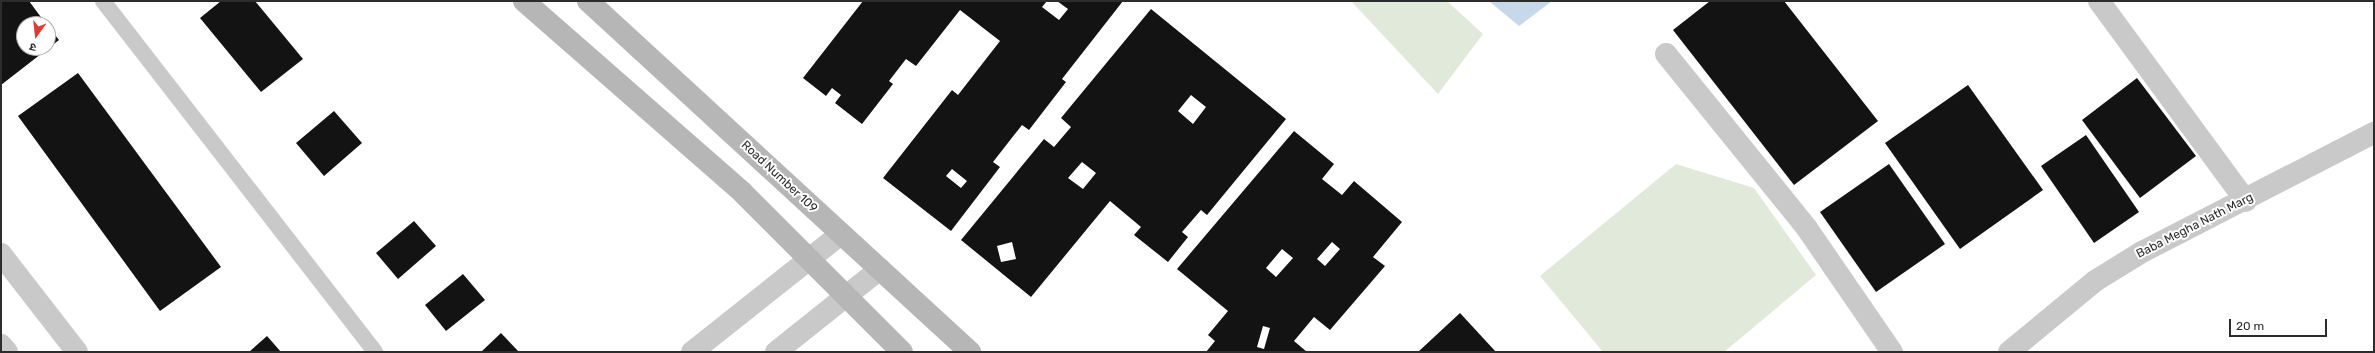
<!DOCTYPE html>
<html>
<head>
<meta charset="utf-8">
<style>
	body { margin:0 }
	#map { position:relative; width:2375px; height:353px; overflow:hidden; background:#fff; font-family:Rubik,"Noto Sans Devanagari",sans-serif }
	div>[style] { position:absolute }
	[style*='--x'] { left:calc(var(--x)*1px); top:calc(var(--y)*1px); width:calc(var(--w)*1px); rotate:calc(var(--a)*1deg) }
	.green>* { inset:0; background:#e1eada }
	.water>* { inset:0; background:#c6d8e9 }
	.building>* { inset:0; background:#131313 }
	.lane>* { height:16px; margin:-8px; padding:0 8px; transform-origin:8px; border-radius:8px; background:#c9c9c9 }
	.street>* { height:22px; margin:-11px; padding:0 11px; transform-origin:11px; border-radius:11px; background:#c9c9c9 }
	.secondary>* { height:22px; margin:-11px; padding:0 11px; transform-origin:11px; border-radius:11px; background:#b6b6b6 }
	span { translate:-50% -50%; white-space:nowrap; text-align:center; line-height:1.15; -webkit-text-stroke:4px #fff; paint-order:stroke }
	.street-label { font-size:12px; color:#2c2c2c }
	.frame { position:absolute; inset:0; border:2px solid #2c2c2c; pointer-events:none }
	.north { position:absolute; left:16px; top:16px; width:40px; height:40px; box-sizing:border-box; background:#fff; border:1px solid #ababab; border-radius:50%; rotate:195deg; font-size:11px; font-weight:700; line-height:16px; text-align:center; color:#2c2c2c }
	.north::after { content:''; display:block; margin:auto; width:14px; height:18px; background:#dd3b34; clip-path:polygon(50% 0,100% 100%,50% 72%,0 100%) }
	.scale { position:absolute; left:2229px; top:319px; width:98px; height:18px; box-sizing:border-box; border:2px solid #2c2c2c; border-top:0; padding-left:5px; font-size:12px; line-height:14px; white-space:nowrap; color:#2c2c2c; -webkit-text-stroke:3px #fff; paint-order:stroke }
</style>
</head>
<body>
<div id="map">
	<div class="green">
		<i style="clip-path:polygon(1351px 1px,1447px 1px,1483px 34px,1438px 94px)"></i>
		<i style="clip-path:polygon(1676px 164px,1754px 188px,1816px 275px,1724px 352px,1603px 352px,1540px 276px)"></i>
	</div>
	<div class="water">
		<i style="clip-path:polygon(1489px 1px,1552px 1px,1519px 26px)"></i>
	</div>
	<div class="building">
		<i style="clip-path:polygon(1px 1px,29px 1px,46px 24px,24px 24px,24px 48px,48px 48px,48px 26px,59px 40px,1px 85px)"></i>
		<i style="clip-path:polygon(221px 1px,255px 1px,303px 59px,261px 92px,200px 18px)"></i>
		<i style="clip-path:polygon(evenodd,863px 1px,1047px 1px,1042px 7px,1059px 20px,1068px 9px,1057px 1px,1123px 1px,1062px 79px,1066px 82px,1029px 130px,1022px 125px,993px 162px,1000px 167px,951px 231px,883px 178px,952px 90px,958px 95px,1000px 41px,960px 10px,916px 66px,906px 59px,889px 81px,893px 84px,862px 124px,835px 103px,841px 95px,832px 88px,826px 96px,803px 78px,863px 1px,952px 169px,967px 181px,961px 188px,946px 176px,952px 169px)"></i>
		<i style="clip-path:polygon(1710px 1px,1784px 1px,1878px 121px,1794px 185px,1673px 30px)"></i>
		<i style="clip-path:polygon(evenodd,1151px 9px,1286px 119px,1207px 215px,1201px 210px,1182px 232px,1188px 237px,1168px 262px,1134px 235px,1141px 227px,1110px 201px,1031px 297px,961px 240px,1044px 139px,1054px 147px,1071px 127px,1061px 118px,1151px 9px,1191px 95px,1206px 107px,1193px 124px,1178px 111px,1191px 95px,1151px 9px,1082px 162px,1096px 173px,1083px 189px,1068px 178px,1082px 162px,1151px 9px,1012px 242px,1016px 259px,1001px 262px,997px 246px,1012px 242px)"></i>
		<i style="clip-path:polygon(78px 73px,221px 267px,160px 311px,18px 116px)"></i>
		<i style="clip-path:polygon(2137px 78px,2196px 156px,2140px 198px,2082px 120px)"></i>
		<i style="clip-path:polygon(1968px 85px,2043px 190px,1960px 249px,1885px 143px)"></i>
		<i style="clip-path:polygon(334px 111px,362px 143px,324px 176px,296px 143px)"></i>
		<i style="clip-path:polygon(evenodd,1294px 131px,1334px 164px,1322px 179px,1342px 195px,1354px 181px,1402px 222px,1373px 257px,1385px 266px,1330px 330px,1314px 317px,1294px 341px,1307px 352px,1206px 352px,1215px 341px,1208px 335px,1228px 311px,1177px 269px,1294px 131px,1332px 242px,1340px 249px,1325px 266px,1317px 259px,1332px 242px,1294px 131px,1282px 249px,1293px 258px,1276px 277px,1266px 268px,1282px 249px,1294px 131px,1263px 326px,1270px 328px,1264px 349px,1257px 347px,1263px 326px)"></i>
		<i style="clip-path:polygon(2086px 135px,2139px 212px,2094px 243px,2041px 166px)"></i>
		<i style="clip-path:polygon(1889px 164px,1945px 244px,1876px 292px,1820px 212px)"></i>
		<i style="clip-path:polygon(414px 221px,436px 246px,398px 279px,376px 253px)"></i>
		<i style="clip-path:polygon(463px 274px,485px 300px,446px 331px,425px 305px)"></i>
		<i style="clip-path:polygon(1460px 313px,1496px 352px,1418px 352px)"></i>
		<i style="clip-path:polygon(501px 333px,519px 352px,481px 352px)"></i>
		<i style="clip-path:polygon(267px 336px,281px 352px,249px 352px)"></i>
	</div>
	<div class="lane">
		<i style="--x:103;--y:1;--w:444;--a:52.2"></i>
	</div>
	<div class="street">
		<i style="--x:2099;--y:1;--w:248;--a:53.7"></i>
		<i style="--x:1666;--y:54;--w:223;--a:51"></i>
		<i style="--x:1806;--y:227;--w:152;--a:55.5"></i>
		<i style="--x:1;--y:254;--w:124;--a:52.2"></i>
		<i style="--x:1;--y:345;--w:9;--a:49"></i>
		<i style="--x:692;--y:352;--w:190;--a:-38.4"></i>
		<i style="--x:776;--y:352;--w:133;--a:-38.6"></i>
		<i style="--x:2009;--y:352;--w:112;--a:-39.5"></i>
		<i style="--x:2095;--y:281;--w:55;--a:-31.7"></i>
		<i style="--x:2142;--y:252;--w:261;--a:-27.2"></i>
	</div>
	<div class="secondary">
		<i style="--x:524;--y:1;--w:290;--a:41.2"></i>
		<i style="--x:742;--y:192;--w:226;--a:45"></i>
		<i style="--x:588;--y:1;--w:519;--a:42.58"></i>
	</div>
	<div class="street-label">
		<span style="left:779px;top:177px;rotate:43deg">Road Number 109</span>
		<span style="left:2195px;top:226px;rotate:-27deg">Baba Megha Nath Marg</span>
	</div>
	<div class="frame"></div>
	<div class="north">उ</div>
	<div class="scale">20 m</div>
</div>
</body>
</html>
